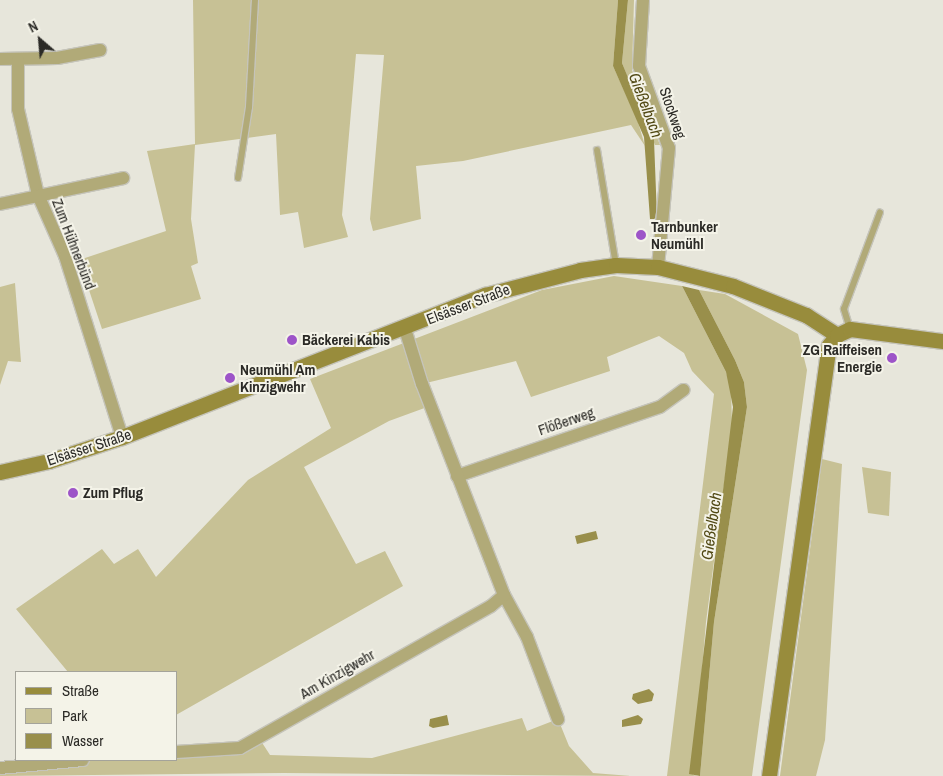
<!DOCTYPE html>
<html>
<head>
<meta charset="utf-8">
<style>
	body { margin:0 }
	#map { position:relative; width:943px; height:776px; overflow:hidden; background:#e7e6db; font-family:"Archivo Narrow",sans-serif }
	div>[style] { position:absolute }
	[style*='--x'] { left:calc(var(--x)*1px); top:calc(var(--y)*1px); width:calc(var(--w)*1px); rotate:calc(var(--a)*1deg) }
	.green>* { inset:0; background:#c7c195 }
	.water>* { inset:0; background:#998f4b }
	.roads { filter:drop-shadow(1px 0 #c5c4ba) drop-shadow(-1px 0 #c5c4ba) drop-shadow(0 1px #c5c4ba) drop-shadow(0 -1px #c5c4ba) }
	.lane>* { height:6px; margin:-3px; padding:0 3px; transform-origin:3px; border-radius:3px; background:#b1aa78 }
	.street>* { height:12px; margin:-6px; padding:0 6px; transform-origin:6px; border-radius:6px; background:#b1aa78 }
	.secondary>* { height:15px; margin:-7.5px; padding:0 7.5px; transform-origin:7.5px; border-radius:7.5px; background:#988c3c }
	.dots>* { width:14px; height:14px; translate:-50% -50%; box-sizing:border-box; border:2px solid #f4f3e8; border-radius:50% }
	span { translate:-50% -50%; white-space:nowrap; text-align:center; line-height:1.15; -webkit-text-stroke:4px #f4f3e8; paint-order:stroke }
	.street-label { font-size:15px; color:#2b2a26 }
	.poi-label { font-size:15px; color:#2b2a26; font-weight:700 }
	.left { translate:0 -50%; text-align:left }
	.right { translate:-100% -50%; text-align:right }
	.water-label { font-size:16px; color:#514914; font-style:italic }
	.legend { position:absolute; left:15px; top:671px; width:162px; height:90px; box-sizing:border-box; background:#f4f3e8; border:1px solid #a4a39a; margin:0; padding:6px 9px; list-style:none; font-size:15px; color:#2b2a26 }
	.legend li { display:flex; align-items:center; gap:10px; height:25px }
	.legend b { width:25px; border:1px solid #a4a39a }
	.north { position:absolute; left:15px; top:15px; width:50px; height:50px; -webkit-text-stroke:4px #f4f3e8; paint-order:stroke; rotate:333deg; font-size:14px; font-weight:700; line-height:20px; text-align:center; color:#2b2a26 }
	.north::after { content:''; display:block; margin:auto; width:18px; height:22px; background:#2b2a26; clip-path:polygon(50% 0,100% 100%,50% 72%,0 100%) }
</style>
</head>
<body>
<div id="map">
	<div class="green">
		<i style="clip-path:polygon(193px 0,618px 0,613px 66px,637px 119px,645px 146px,631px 125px,463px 161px,416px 166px,421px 219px,373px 231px,370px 219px,384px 55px,356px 54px,342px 215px,348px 237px,304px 248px,298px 212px,280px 215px,276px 134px,195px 145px,191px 219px,198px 263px,191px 266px,201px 299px,102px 329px,79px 260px,166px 231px,147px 151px,195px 144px)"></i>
		<i style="clip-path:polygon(628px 0,634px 0,632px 70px,660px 145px,655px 145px,622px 63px)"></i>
		<i style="clip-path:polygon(614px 276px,682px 286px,726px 372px,731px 388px,732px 424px,706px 622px,693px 775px,698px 776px,667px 776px,714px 394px,692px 371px,684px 353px,659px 336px,607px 357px,610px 371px,531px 397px,516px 361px,422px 384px,430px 406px,389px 421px,304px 467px,356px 564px,385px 551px,403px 586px,176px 715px,176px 672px,68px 672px,16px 609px,102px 549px,114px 564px,138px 549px,156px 577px,248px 480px,331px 428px,310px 379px,542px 290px)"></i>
		<i style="clip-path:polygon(15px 283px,21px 362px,8px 361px,0 385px,0 287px)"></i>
		<i style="clip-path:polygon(699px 290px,725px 294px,798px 334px,807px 370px,752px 776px,700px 776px,714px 622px,747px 407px,744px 382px,735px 360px)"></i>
		<i style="clip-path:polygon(822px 459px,842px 464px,825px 740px,816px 776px,780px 776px)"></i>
		<i style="clip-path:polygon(862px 467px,891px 472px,889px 516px,868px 513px)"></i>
		<i style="clip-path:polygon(522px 718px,527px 731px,558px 719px,569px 746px,593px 773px,631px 776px,284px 773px,0 776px,0 773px,80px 760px,176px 760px,176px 745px,178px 752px,259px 738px,270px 755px,372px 758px)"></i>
	</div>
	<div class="water">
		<i style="clip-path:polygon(618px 0,628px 0,622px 63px,654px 140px,657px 217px,654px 219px,650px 219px,644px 137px,613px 66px)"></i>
		<i style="clip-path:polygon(682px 286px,699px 290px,735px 360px,744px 382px,747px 407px,714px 622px,700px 776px,689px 774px,733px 407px,726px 372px)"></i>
		<i style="clip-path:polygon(596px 531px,598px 539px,577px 544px,575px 536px)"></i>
		<i style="clip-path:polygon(649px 689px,654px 694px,652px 701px,638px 704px,632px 699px,633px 694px)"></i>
		<i style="clip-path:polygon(447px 715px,449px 725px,433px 728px,429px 726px,430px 719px)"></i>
		<i style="clip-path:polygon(638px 715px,643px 719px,641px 724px,622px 727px,622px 720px)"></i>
	</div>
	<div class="roads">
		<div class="lane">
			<i style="--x:597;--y:150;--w:117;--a:80.6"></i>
			<i style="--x:238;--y:178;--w:72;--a:-81.2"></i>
			<i style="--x:249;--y:107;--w:107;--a:-86.8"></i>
			<i style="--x:850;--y:329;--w:21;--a:-107"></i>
			<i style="--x:844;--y:309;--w:103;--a:-69.6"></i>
		</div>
		<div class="street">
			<i style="--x:643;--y:0;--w:66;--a:93.5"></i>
			<i style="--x:639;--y:66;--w:87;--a:69.9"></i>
			<i style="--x:669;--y:148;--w:120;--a:95.3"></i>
			<i style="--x:0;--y:59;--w:57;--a:-1"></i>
			<i style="--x:57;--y:58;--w:44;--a:-10.5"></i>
			<i style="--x:18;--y:60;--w:49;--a:90"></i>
			<i style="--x:18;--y:109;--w:88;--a:76.9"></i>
			<i style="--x:38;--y:195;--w:67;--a:66.1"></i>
			<i style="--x:65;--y:256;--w:190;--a:72.5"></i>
			<i style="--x:0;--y:204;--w:126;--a:-11.9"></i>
			<i style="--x:457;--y:476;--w:214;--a:-18.8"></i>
			<i style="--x:660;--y:407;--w:29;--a:-36"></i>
			<i style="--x:504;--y:595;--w:48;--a:61.3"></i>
			<i style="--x:527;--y:637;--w:88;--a:69.3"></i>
			<i style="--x:176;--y:752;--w:64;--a:-3.6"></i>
			<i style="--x:240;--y:748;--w:288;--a:-29.5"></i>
			<i style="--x:491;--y:606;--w:17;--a:-40"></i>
			<i style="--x:504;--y:595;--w:226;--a:-111.2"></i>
			<i style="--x:422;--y:384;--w:58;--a:-107.2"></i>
			<i style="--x:0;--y:768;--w:83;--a:-5.5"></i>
		</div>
		<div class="secondary">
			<i style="--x:0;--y:472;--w:50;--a:-12.7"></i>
			<i style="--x:49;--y:461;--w:77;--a:-18.2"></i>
			<i style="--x:122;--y:437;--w:390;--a:-21.4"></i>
			<i style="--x:485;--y:295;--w:98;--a:-14.7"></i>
			<i style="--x:580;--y:270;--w:36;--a:-8"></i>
			<i style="--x:616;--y:265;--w:42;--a:2.7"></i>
			<i style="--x:658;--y:267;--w:77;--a:14.2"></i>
			<i style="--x:733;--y:286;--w:79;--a:21.7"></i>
			<i style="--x:806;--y:315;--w:37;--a:33"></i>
			<i style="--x:769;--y:776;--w:435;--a:-82.1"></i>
			<i style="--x:829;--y:345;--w:13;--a:-51"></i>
			<i style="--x:837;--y:335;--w:14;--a:-25"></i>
			<i style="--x:850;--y:329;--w:94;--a:7.4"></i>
		</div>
	</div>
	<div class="dots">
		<i style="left:641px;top:235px;background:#9d54c8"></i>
		<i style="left:292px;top:340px;background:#9d54c8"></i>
		<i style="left:892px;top:358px;background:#9d54c8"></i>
		<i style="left:230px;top:378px;background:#9d54c8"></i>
		<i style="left:73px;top:493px;background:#9d54c8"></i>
	</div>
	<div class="street-label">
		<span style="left:673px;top:113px;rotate:71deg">Stockweg</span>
		<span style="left:74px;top:244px;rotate:69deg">Zum Hühnerbünd</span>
		<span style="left:468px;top:304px;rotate:-21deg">Elsässer Straße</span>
		<span style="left:566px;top:421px;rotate:-19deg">Flößerweg</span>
		<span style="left:89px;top:447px;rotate:-18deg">Elsässer Straße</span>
		<span style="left:337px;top:674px;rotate:-30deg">Am Kinzigwehr</span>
	</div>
	<div class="poi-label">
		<span class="left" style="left:651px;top:235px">Tarnbunker<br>Neumühl</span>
		<span class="left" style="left:302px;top:340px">Bäckerei Kabis</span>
		<span class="right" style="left:882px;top:358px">ZG Raiffeisen<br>Energie</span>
		<span class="left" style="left:240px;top:378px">Neumühl Am<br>Kinzigwehr</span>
		<span class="left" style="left:83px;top:493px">Zum Pflug</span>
	</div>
	<div class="water-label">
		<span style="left:646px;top:105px;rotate:69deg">Gießelbach</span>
		<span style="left:711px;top:526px;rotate:-82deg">Gießelbach</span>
	</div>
	<ul class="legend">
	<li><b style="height:6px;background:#988c3c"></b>Straße</li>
	<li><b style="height:14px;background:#c7c195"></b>Park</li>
	<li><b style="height:14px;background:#998f4b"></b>Wasser</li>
	</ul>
	<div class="north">N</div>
</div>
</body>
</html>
